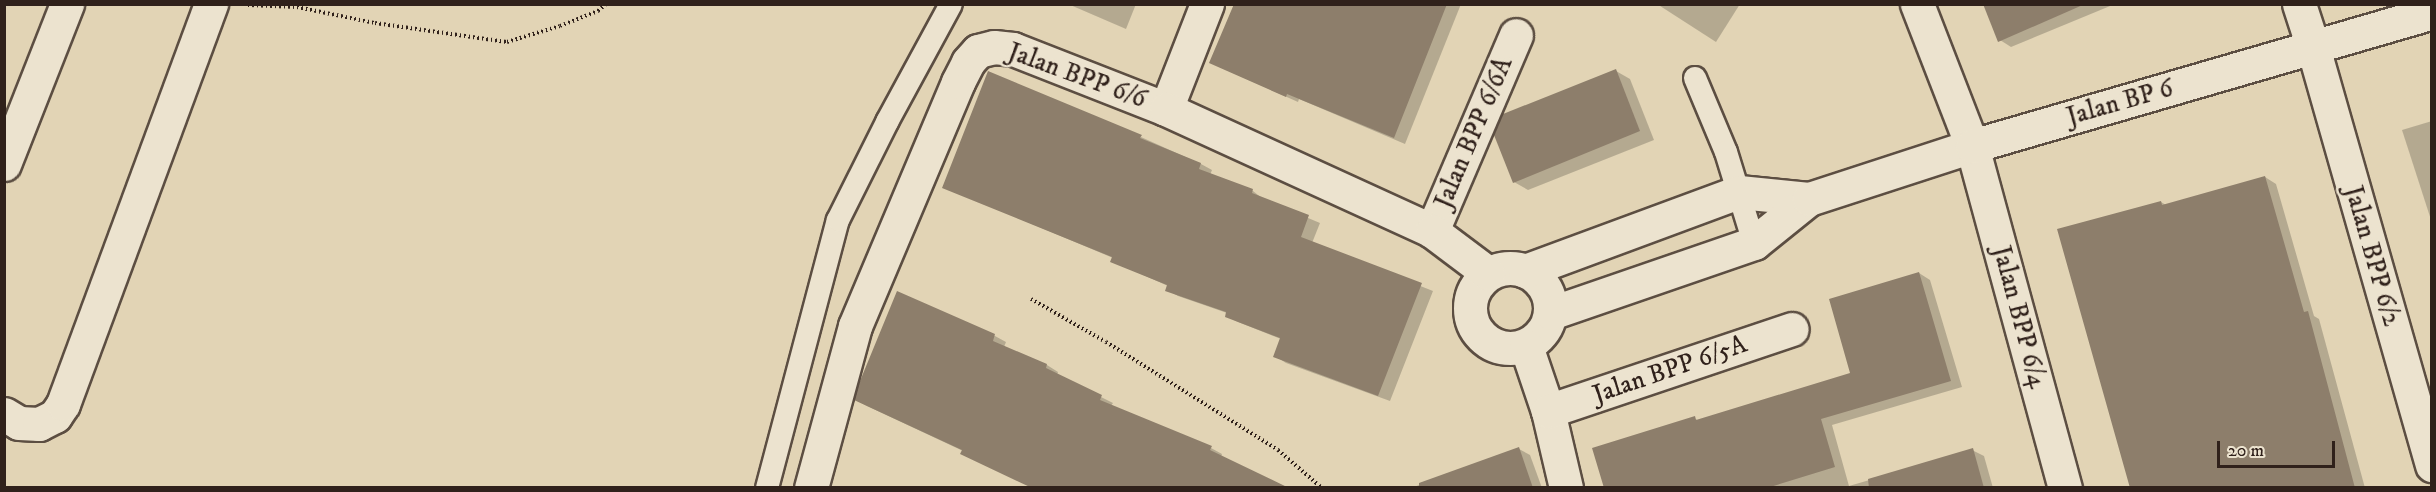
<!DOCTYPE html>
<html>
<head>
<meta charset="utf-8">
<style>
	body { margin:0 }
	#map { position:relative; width:2436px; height:492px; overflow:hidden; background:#e2d4b5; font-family:"IM FELL DW Pica",serif }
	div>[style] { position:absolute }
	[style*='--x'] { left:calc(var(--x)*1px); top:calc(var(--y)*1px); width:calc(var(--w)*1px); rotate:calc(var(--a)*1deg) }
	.shadow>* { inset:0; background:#0003 }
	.building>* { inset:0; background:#8d7e6b }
	.path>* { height:4px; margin-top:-2px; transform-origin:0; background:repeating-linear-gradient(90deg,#30211b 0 1.5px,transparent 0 4.5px) }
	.roads { filter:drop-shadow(2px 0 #5c4e42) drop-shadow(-2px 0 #5c4e42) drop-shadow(0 2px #5c4e42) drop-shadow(0 -2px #5c4e42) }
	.service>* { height:22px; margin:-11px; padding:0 11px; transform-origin:11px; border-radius:11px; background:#ece3cf }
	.minor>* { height:33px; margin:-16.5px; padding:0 16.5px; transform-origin:16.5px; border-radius:16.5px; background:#ece3cf }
	.minor>.ring { margin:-16.5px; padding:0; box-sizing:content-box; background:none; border:33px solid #ece3cf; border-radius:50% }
	span { translate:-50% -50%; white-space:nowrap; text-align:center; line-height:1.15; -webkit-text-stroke:5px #ece3cf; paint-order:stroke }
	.street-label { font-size:26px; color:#30211b }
	.frame { position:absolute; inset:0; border:6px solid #30211b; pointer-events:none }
	.scale { position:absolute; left:2217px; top:441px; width:118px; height:27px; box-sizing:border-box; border:3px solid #30211b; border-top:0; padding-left:8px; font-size:18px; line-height:21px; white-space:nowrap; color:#30211b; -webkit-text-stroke:4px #ece3cf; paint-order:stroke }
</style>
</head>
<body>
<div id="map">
	<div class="shadow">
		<i style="clip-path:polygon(1068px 4px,1136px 4px,1126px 29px)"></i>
		<i style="clip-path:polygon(1236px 4px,1461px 4px,1405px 144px,1299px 99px,1298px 102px,1222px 68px)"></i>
		<i style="clip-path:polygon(1657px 4px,1740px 4px,1716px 42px)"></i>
		<i style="clip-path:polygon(1985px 4px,2115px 4px,2011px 47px,2000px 40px)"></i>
		<i style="clip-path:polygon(1616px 71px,1630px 79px,1654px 140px,1528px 190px,1514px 182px)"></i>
		<i style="clip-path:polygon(2432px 121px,2432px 223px,2402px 130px)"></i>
		<i style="clip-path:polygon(1141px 137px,1201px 164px,1212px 170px,1210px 175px,1253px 191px,1263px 199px,1320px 223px,1312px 243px,1433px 291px,1390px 401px,1286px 363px,1275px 356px,1281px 339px,1238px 322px,1226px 316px,1227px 313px,1178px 296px,1167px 290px,1168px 286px,1112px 261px,1113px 258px,944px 187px)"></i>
		<i style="clip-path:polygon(2265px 177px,2276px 184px,2314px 316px,2319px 319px,2365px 488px,2132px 488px,2161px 202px,2166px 205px)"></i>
		<i style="clip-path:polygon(1919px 273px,1930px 280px,1962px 387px,1832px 425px,1849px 486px,1972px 450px,1984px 456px,1993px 488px,1606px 488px,1694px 418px,1699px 421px,1852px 374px)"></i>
		<i style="clip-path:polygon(898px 293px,995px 336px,1006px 342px,1004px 347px,1047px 365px,1058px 372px,1057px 375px,1113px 403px,1111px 406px,1211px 448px,1222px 454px,1221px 457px,963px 451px,867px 406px,856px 400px)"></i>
		<i style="clip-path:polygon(1519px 449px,1530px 455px,1542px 488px,1411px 488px)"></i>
	</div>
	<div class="building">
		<i style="clip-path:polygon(1234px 4px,1447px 4px,1394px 138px,1287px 94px,1286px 97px,1209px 63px)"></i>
		<i style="clip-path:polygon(1983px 4px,2085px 4px,1998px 42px)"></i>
		<i style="clip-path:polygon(1616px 69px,1640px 131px,1513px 183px,1494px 135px,1503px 114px)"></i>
		<i style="clip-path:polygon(988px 71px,1142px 135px,1140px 138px,1201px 163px,1199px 169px,1253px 189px,1252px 193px,1309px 215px,1301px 237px,1422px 283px,1378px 396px,1273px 357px,1280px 338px,1225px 317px,1226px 312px,1165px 291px,1167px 285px,1110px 262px,1112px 257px,942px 188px)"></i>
		<i style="clip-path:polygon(2265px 176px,2304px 312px,2308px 311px,2355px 488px,2130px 488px,2057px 229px,2161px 201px,2162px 205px)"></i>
		<i style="clip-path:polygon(1919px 272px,1951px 381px,1821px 419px,1835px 467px,1767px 488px,1604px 488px,1592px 448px,1695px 416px,1696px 420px,1850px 373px,1829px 299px)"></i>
		<i style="clip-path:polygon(897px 291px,995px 334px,993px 341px,1047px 364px,1046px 368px,1102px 395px,1100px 400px,1212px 446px,1210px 450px,1289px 488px,1032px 488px,960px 454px,962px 450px,854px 400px,860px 381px)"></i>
		<i style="clip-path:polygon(1519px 447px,1533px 488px,1419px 488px,1419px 483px)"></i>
		<i style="clip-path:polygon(1973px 448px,1984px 488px,1869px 488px,1868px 479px)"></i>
	</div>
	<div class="path">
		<i style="--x:248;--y:5;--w:49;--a:2.3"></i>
		<i style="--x:297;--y:7;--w:80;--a:11.6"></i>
		<i style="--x:375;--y:23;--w:133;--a:8.2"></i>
		<i style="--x:507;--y:42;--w:55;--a:-16.8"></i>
		<i style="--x:560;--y:26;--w:41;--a:-21.5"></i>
		<i style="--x:598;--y:11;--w:11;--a:-41"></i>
		<i style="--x:1031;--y:299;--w:86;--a:29.8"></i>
		<i style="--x:1106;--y:342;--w:203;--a:32.1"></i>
		<i style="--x:1278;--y:450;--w:58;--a:40.8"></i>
	</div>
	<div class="roads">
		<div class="service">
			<i style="--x:1695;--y:78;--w:80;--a:67.3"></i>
			<i style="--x:1726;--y:152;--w:95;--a:72.9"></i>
			<i style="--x:767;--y:488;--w:277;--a:-75.2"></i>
			<i style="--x:838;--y:220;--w:110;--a:-63.4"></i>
			<i style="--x:887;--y:122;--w:134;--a:-61.5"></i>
		</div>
		<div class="minor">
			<i style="--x:1917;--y:4;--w:152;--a:68.8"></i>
			<i style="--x:1972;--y:146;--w:354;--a:74.8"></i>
			<i style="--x:2299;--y:4;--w:45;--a:72"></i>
			<i style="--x:2313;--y:47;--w:435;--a:74.1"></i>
			<i style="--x:1166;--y:109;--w:113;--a:-68.7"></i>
			<i style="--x:4;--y:164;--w:172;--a:-68.5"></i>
			<i style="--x:1432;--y:231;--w:213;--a:-66.8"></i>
			<i class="ring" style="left:1470px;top:268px;width:47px;height:47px"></i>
			<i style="--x:1525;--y:271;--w:228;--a:-20.3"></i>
			<i style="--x:1739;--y:192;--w:70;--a:5.7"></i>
			<i style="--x:1551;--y:313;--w:215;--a:-19"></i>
			<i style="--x:1754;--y:243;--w:70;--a:-38.7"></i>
			<i style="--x:1809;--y:199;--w:171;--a:-18"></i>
			<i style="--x:1972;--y:146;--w:479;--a:-16.2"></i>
			<i style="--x:1526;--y:346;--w:69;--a:71.3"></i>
			<i style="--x:1548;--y:411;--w:79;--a:76.8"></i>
			<i style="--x:1548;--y:411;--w:257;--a:-18.6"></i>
			<i style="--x:4;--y:414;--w:17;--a:31"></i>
			<i style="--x:19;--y:423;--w:20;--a:3"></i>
			<i style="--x:39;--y:424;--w:18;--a:-27"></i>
			<i style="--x:55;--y:416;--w:14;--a:-56"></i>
			<i style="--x:63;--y:404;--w:427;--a:-69.7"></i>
			<i style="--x:811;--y:488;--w:168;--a:-74.8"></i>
			<i style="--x:855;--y:326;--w:265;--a:-67.1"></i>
			<i style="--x:958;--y:82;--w:22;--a:-63"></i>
			<i style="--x:968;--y:62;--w:15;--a:-48"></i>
			<i style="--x:978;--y:51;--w:16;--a:-14"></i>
			<i style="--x:994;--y:47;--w:19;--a:6"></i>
			<i style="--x:1013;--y:49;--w:164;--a:21.4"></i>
			<i style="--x:1166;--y:109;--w:293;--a:24.6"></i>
			<i style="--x:1432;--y:231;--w:70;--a:36.9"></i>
		</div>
	</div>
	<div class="street-label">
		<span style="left:1077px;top:76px;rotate:20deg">Jalan BPP 6/6</span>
		<span style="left:2120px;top:103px;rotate:-16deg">Jalan BP 6</span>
		<span style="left:1474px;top:133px;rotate:-67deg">Jalan BPP 6/6A</span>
		<span style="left:2372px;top:256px;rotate:74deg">Jalan BPP 6/2</span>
		<span style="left:2019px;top:317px;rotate:75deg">Jalan BPP 6/4</span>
		<span style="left:1670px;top:370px;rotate:-19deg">Jalan BPP 6/5A</span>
	</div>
	<div class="frame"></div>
	<div class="scale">20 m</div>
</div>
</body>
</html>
